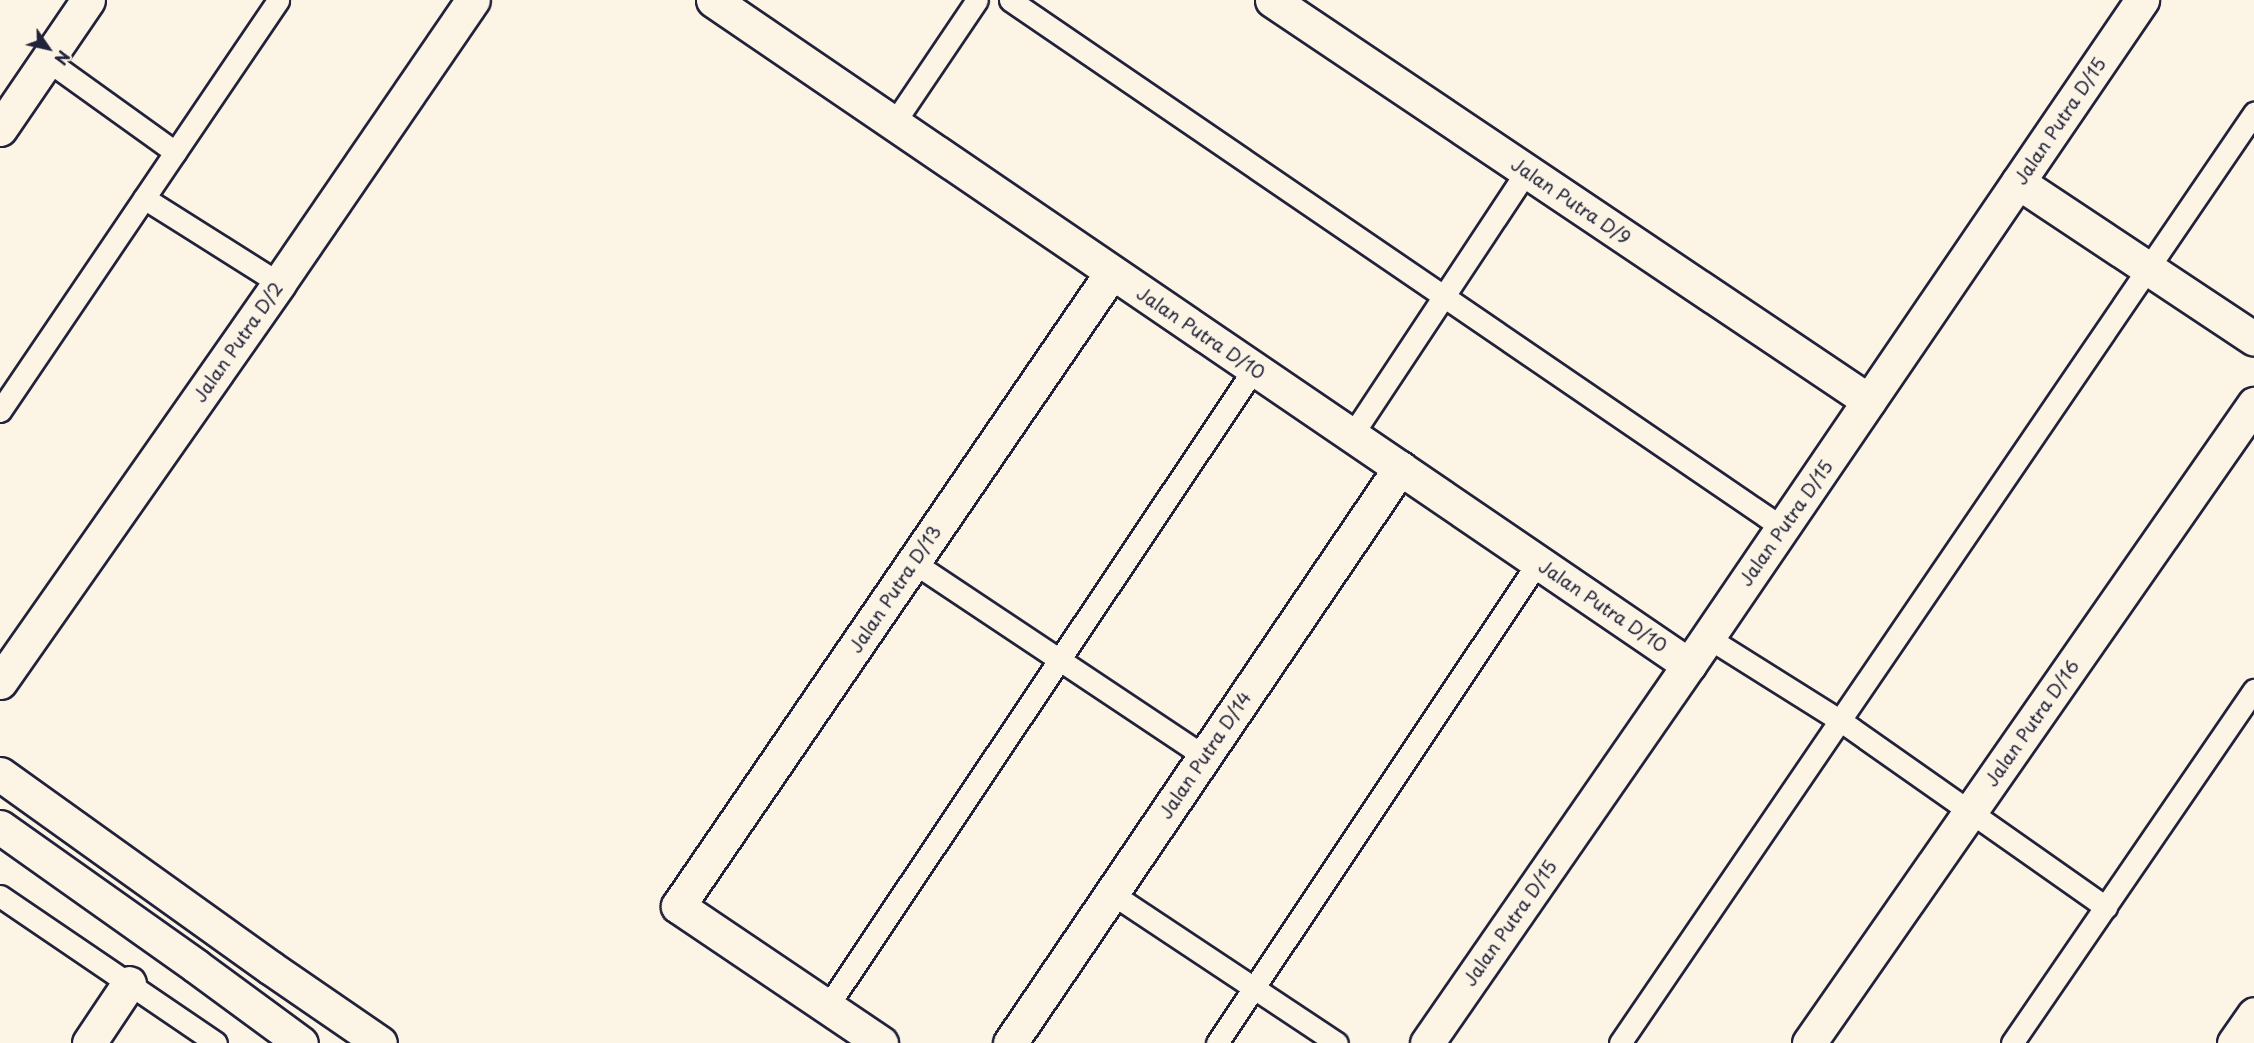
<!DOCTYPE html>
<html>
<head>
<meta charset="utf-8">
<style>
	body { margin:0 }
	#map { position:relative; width:2254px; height:1043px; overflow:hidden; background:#fcf5e5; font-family:"Playpen Sans",sans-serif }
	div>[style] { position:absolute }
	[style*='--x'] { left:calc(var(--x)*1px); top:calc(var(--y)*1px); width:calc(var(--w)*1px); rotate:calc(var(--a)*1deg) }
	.roads { filter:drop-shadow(2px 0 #22223b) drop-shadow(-2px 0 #22223b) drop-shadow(0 2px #22223b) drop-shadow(0 -2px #22223b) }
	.service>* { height:21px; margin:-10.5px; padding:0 10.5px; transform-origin:10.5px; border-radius:10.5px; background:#fcf5e5 }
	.minor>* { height:33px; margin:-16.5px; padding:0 16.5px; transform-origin:16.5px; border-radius:16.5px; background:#fcf5e5 }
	span { translate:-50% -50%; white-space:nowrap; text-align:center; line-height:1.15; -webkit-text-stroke:5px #fcf5e5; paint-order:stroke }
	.street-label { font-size:18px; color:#22223b }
	.north { position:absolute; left:18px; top:18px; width:60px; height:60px; -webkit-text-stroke:4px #fcf5e5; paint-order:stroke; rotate:124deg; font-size:16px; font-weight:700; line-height:24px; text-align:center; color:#22223b }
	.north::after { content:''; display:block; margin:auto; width:21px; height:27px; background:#22223b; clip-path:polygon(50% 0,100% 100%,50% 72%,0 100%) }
</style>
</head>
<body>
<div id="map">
	<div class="roads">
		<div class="service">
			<i style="--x:1010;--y:0;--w:936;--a:34.34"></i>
			<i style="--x:47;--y:60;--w:158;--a:35.7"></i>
			<i style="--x:894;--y:123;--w:148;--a:-56"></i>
			<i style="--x:144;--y:198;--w:160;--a:32.2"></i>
			<i style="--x:0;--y:411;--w:496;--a:-55.9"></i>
			<i style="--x:1352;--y:435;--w:317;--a:-56.5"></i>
			<i style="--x:913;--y:562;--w:350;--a:33.7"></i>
			<i style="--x:1707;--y:637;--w:158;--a:32.1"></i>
			<i style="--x:1841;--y:721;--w:324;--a:35.1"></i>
			<i style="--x:1111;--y:893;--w:271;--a:33.6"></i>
			<i style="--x:0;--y:896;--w:261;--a:34.2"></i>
			<i style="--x:827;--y:1007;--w:768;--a:-56.21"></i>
			<i style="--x:1217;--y:1043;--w:578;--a:-56.28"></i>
			<i style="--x:1620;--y:1043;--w:1126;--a:-55.72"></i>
			<i style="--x:2012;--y:1043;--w:428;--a:-55.6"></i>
		</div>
		<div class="minor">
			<i style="--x:713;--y:0;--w:1181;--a:34.27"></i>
			<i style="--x:1272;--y:0;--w:719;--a:33.89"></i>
			<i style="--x:0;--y:129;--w:156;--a:-55.7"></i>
			<i style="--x:2018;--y:182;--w:283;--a:33.6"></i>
			<i style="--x:0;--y:682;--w:487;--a:-55"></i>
			<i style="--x:279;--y:283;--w:343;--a:-55.6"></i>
			<i style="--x:0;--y:774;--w:333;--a:35.6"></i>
			<i style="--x:271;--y:968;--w:132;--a:34.5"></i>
			<i style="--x:0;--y:827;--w:240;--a:35.3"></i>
			<i style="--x:196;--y:966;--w:130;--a:36.3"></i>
			<i style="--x:89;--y:1043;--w:72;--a:-56.3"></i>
			<i style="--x:881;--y:1043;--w:245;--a:-146"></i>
			<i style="--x:678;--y:906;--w:768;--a:-55.61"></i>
			<i style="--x:1010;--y:1043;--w:695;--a:-55.85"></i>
			<i style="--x:1427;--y:1043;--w:460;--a:-55.3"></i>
			<i style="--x:1689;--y:665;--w:805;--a:-55.74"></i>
			<i style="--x:1809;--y:1043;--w:779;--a:-55.15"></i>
			<i style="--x:2234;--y:1043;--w:35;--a:-55"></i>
		</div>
	</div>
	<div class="street-label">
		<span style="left:2060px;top:121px;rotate:-56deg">Jalan Putra D/15</span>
		<span style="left:1571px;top:201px;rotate:34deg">Jalan Putra D/9</span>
		<span style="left:1201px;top:333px;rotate:34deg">Jalan Putra D/10</span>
		<span style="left:238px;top:342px;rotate:-55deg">Jalan Putra D/2</span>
		<span style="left:1786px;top:523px;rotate:-55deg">Jalan Putra D/15</span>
		<span style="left:895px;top:589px;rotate:-56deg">Jalan Putra D/13</span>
		<span style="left:1603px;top:606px;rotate:34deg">Jalan Putra D/10</span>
		<span style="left:2032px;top:723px;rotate:-55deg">Jalan Putra D/16</span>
		<span style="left:1205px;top:755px;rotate:-56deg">Jalan Putra D/14</span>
		<span style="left:1510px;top:923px;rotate:-55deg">Jalan Putra D/15</span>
	</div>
	<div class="north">N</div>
</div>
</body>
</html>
